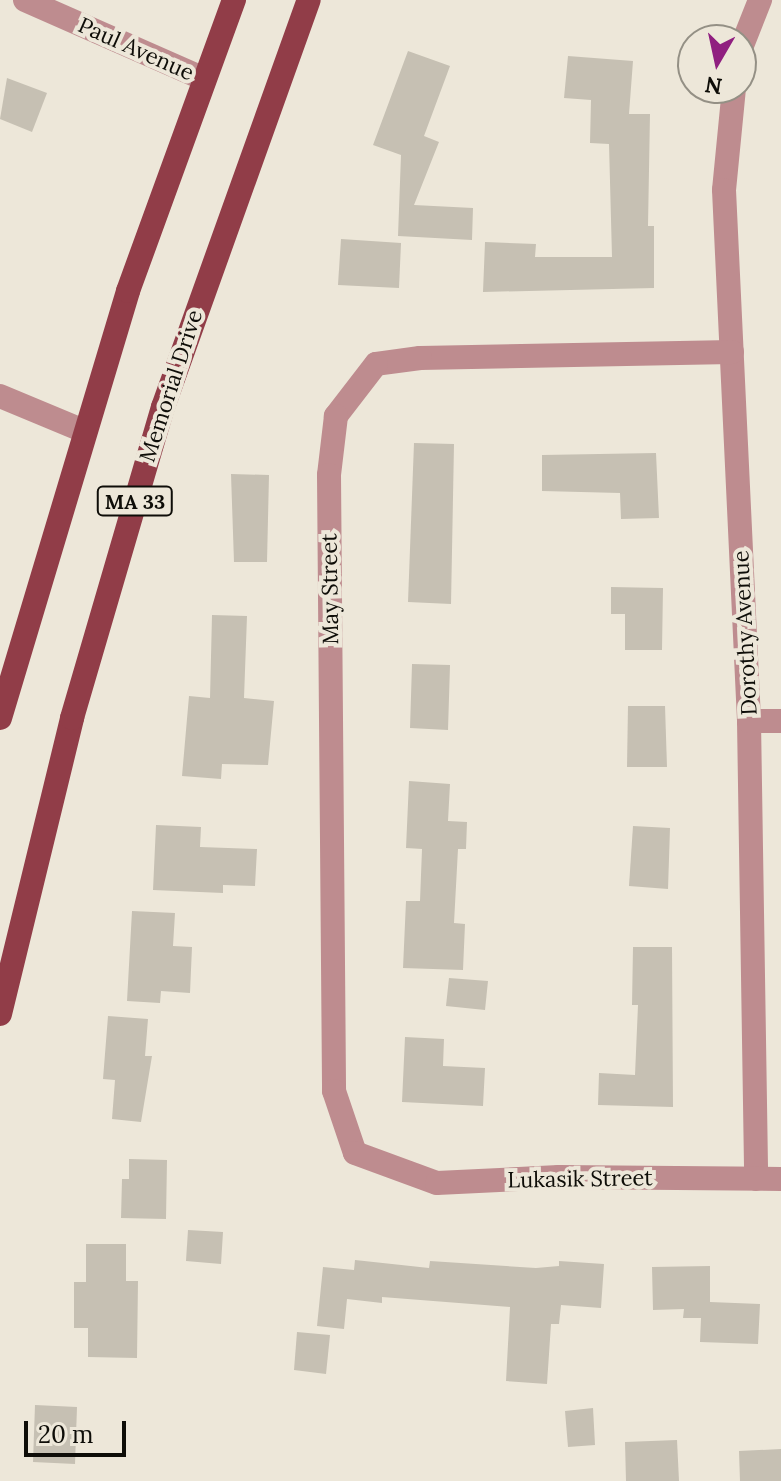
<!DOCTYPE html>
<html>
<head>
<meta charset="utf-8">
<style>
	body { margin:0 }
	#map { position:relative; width:781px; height:1481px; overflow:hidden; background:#ede7d9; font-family:Lora,serif }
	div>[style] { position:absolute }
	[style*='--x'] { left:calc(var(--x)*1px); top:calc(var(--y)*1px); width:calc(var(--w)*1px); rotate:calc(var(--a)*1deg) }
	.building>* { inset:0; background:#c6c0b3 }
	.minor>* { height:24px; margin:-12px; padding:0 12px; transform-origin:12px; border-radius:12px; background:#be8c8f }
	.major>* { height:24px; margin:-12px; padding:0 12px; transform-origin:12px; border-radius:12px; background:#913d48 }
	span { translate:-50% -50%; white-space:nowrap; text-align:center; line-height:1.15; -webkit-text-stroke:8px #ede7d9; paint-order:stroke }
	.shield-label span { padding:2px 6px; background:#ede7d9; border:2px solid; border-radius:6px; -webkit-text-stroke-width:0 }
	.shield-label { font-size:20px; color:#0e0d08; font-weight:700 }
	.street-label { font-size:22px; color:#0e0d08 }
	.north { position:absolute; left:677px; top:24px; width:80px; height:80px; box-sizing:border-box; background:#ede7d9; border:2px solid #949085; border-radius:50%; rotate:189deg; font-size:22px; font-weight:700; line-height:32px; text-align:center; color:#0e0d08 }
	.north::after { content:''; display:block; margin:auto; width:28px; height:36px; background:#901f80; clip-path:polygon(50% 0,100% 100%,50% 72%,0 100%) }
	.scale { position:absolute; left:24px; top:1421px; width:102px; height:36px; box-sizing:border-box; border:4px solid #0e0d08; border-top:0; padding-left:10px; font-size:24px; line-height:28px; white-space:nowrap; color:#0e0d08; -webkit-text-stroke:6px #ede7d9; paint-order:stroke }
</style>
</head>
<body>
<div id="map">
	<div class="building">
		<i style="clip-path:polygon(408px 51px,450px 66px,424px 136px,439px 142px,414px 205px,473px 208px,472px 240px,398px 236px,401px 155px,373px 145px)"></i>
		<i style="clip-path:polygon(568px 56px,633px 61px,629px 114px,650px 114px,648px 226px,654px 226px,654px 288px,483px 292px,485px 242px,536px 244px,535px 257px,612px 257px,609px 144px,590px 143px,591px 100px,564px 98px)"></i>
		<i style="clip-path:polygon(7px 78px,47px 93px,32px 132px,0 119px)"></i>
		<i style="clip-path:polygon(341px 239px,401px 243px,399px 288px,338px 285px)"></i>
		<i style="clip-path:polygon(414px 443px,454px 444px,451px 604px,408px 602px)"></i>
		<i style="clip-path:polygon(656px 453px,659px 518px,621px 519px,620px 493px,542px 491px,542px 455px)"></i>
		<i style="clip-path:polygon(231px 474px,269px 475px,267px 562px,234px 562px)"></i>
		<i style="clip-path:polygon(611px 587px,663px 588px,662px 650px,625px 650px,625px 614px,611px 614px)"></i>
		<i style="clip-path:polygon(212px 615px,247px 616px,244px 698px,274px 701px,268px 765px,222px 764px,221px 779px,182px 776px,189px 696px,210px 698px)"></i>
		<i style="clip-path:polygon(412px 664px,450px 665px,448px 730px,410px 728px)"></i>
		<i style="clip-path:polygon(628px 706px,665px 706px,667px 767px,627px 767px)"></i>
		<i style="clip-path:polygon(409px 781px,450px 784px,448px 821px,467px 822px,466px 849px,458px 849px,454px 923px,465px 924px,463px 970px,403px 968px,406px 901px,420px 901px,422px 849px,406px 848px)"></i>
		<i style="clip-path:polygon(156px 825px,201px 827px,200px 847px,257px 849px,255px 886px,223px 885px,223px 893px,153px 890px)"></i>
		<i style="clip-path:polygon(633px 826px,670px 828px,668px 889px,629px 886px)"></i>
		<i style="clip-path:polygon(132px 911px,175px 913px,173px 946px,192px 947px,190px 993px,161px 991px,160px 1003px,127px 1001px)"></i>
		<i style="clip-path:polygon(633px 947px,672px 947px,673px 1107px,598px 1105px,599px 1073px,635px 1075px,638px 1005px,632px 1005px)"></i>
		<i style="clip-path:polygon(449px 978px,488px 981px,485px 1010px,446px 1006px)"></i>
		<i style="clip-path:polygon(108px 1016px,148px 1019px,145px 1056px,152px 1056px,141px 1122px,112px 1119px,115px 1080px,103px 1079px)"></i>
		<i style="clip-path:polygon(405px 1037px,444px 1039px,443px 1066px,485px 1068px,483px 1106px,402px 1102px)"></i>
		<i style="clip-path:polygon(129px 1159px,167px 1160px,166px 1219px,121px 1218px,122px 1179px,129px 1179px)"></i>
		<i style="clip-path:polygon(188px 1230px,223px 1232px,221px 1264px,186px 1261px)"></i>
		<i style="clip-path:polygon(86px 1244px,126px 1244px,126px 1281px,138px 1281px,137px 1358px,88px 1357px,88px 1328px,74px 1328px,74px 1282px,86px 1282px)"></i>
		<i style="clip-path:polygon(355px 1260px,429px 1268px,430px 1261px,536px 1268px,559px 1266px,559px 1261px,604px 1264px,601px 1308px,561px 1305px,559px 1324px,551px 1324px,547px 1384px,506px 1381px,510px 1307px,382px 1297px,382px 1303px,347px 1299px,344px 1329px,317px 1326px,323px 1267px,354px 1270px)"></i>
		<i style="clip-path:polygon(710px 1266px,710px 1302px,760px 1304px,758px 1344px,700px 1342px,701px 1318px,683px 1318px,684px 1309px,653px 1310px,652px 1267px)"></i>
		<i style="clip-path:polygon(297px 1332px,330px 1335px,326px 1374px,294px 1370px)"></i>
		<i style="clip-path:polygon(35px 1405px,77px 1407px,75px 1464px,33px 1462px)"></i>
		<i style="clip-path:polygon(593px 1408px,595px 1445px,568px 1447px,565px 1411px)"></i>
		<i style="clip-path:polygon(677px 1440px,679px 1481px,626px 1481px,625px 1442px)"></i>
		<i style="clip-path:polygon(781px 1449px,781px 1481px,740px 1481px,739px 1451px)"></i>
	</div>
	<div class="minor">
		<i style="--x:25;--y:0;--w:196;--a:23.8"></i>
		<i style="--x:741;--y:48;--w:52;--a:-68.4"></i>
		<i style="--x:734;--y:88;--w:102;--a:95.6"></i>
		<i style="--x:724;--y:190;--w:532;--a:87.3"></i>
		<i style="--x:749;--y:721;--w:458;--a:89.1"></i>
		<i style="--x:732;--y:352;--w:312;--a:178.9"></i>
		<i style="--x:420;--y:358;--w:44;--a:172.2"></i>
		<i style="--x:376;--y:364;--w:66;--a:127.6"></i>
		<i style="--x:336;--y:416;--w:59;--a:96.8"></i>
		<i style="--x:329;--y:475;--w:616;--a:89.53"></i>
		<i style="--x:334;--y:1091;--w:65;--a:71.3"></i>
		<i style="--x:355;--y:1153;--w:87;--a:20.1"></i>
		<i style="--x:437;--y:1183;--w:122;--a:-2.8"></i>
		<i style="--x:559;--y:1177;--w:222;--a:0.5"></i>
		<i style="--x:0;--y:396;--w:91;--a:22.6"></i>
		<i style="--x:749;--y:721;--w:32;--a:0"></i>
	</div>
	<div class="major">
		<i style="--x:0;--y:718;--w:446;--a:-73.3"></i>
		<i style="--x:128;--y:291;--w:310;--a:-70"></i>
		<i style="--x:0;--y:1014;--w:305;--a:-76.3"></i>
		<i style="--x:72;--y:718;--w:324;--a:-73.7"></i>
		<i style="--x:163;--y:407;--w:432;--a:-70.3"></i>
	</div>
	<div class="shield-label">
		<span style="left:135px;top:501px">MA 33</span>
	</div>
	<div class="street-label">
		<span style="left:136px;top:49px;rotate:24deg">Paul Avenue</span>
		<span style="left:171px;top:386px;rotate:-72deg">Memorial Drive</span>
		<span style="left:330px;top:589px;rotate:-91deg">May Street</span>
		<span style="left:745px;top:633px;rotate:-93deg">Dorothy Avenue</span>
		<span style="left:580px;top:1179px;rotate:-1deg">Lukasik Street</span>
	</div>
	<div class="north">N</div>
	<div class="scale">20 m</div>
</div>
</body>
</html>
